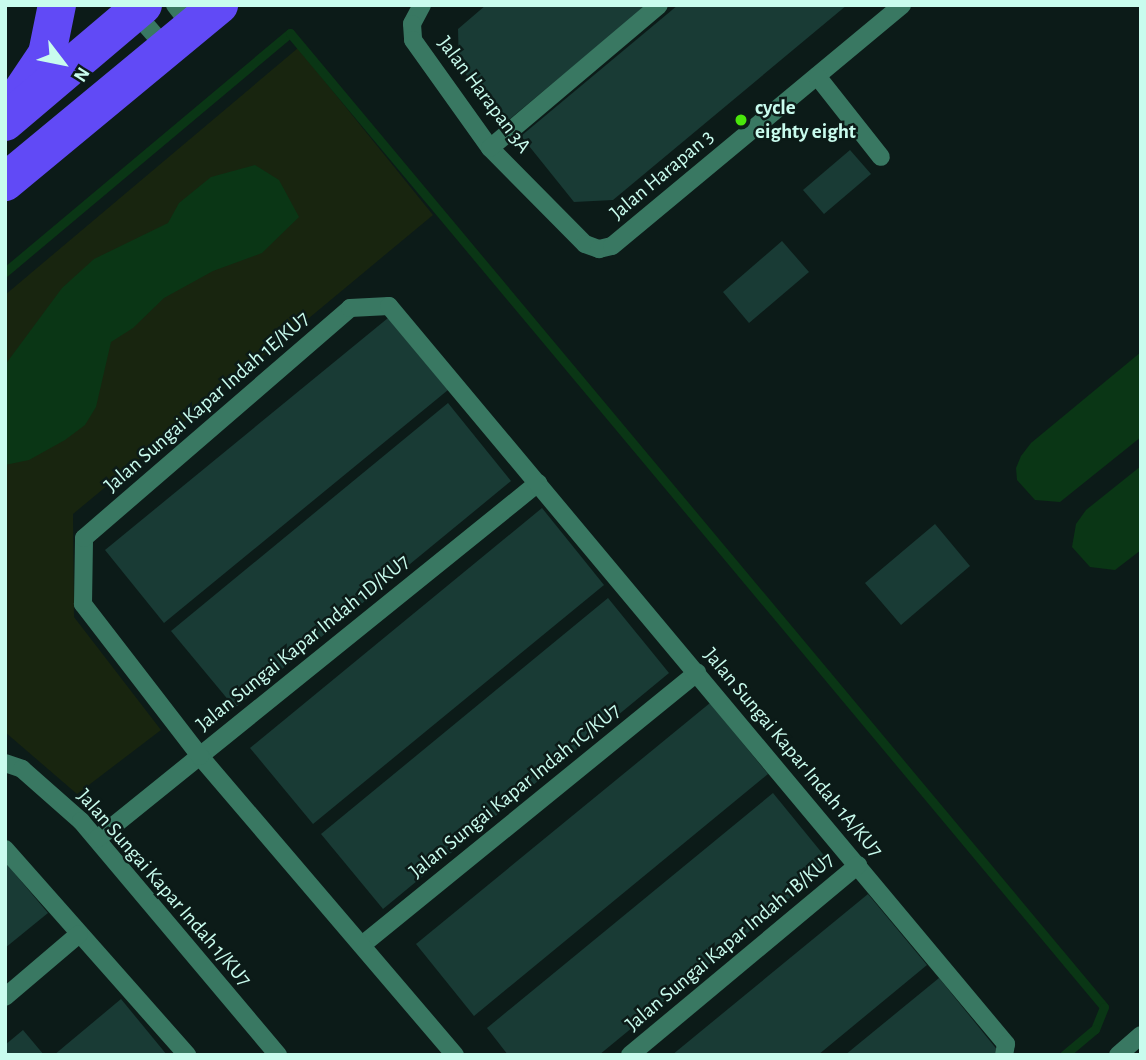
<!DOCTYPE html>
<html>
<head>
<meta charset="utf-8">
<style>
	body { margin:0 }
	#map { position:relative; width:1146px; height:1060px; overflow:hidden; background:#0c1b18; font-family:"Alegreya Sans",sans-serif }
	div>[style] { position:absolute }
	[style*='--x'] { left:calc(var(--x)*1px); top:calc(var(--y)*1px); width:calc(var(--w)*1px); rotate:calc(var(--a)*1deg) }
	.green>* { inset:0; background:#18250f }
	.water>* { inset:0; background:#0a3615 }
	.stream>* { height:9px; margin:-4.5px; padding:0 4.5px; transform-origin:4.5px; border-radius:4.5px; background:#0a3615 }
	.building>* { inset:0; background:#193b35 }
	.minor>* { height:18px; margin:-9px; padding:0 9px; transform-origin:9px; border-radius:9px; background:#397862 }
	.highway>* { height:38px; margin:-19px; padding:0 19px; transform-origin:19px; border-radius:19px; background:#614af6 }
	.dots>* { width:19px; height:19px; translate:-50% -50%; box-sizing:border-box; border:4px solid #0c1b18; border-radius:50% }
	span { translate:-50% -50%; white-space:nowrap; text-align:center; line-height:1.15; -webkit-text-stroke:5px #0c1b18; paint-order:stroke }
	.street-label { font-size:21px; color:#c9fcee }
	.poi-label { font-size:21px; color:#c9fcee; font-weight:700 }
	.left { translate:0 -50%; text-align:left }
	.frame { position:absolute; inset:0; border:7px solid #c9fcee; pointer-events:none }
	.north { position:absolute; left:28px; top:28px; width:70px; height:70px; -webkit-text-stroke:5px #0c1b18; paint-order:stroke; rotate:122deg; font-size:19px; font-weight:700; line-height:28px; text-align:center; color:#c9fcee }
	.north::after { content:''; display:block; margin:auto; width:24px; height:32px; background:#c9fcee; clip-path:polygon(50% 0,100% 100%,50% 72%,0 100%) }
</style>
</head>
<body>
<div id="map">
	<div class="green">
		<i style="clip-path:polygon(298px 48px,433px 215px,73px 514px,74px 617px,161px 730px,77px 794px,5px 732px,5px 295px)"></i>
	</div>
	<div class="water">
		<i style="clip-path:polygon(255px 165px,279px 180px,299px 217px,262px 253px,213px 271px,164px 298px,133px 328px,111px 342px,96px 407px,85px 425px,65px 440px,29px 460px,5px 465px,5px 365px,62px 288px,94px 259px,168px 223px,179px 203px,211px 177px)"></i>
		<i style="clip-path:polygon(1141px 352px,1141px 437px,1060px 502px,1035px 500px,1017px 480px,1016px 468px,1021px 456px,1031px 443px)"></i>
		<i style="clip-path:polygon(1141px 466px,1141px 550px,1115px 570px,1090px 567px,1072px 547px,1076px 524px,1086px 510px)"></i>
	</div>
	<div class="stream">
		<i style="--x:5;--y:272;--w:372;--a:-40"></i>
		<i style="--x:290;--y:33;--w:1269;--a:50.11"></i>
		<i style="--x:1104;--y:1007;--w:24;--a:112"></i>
		<i style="--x:1095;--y:1029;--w:40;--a:140"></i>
	</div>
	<div class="building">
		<i style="clip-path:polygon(486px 5px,647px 5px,505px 123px,459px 66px,458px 29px)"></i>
		<i style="clip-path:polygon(678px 5px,847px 5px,613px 200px,574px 202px,521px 136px)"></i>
		<i style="clip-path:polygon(850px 150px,871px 174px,824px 214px,803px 190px)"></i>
		<i style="clip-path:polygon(782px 241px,809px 272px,749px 323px,723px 292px)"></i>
		<i style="clip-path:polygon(388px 318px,448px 390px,164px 623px,105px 550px)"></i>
		<i style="clip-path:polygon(448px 403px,511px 481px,235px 708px,171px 631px)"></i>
		<i style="clip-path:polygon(542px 508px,604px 585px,313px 824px,250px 748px)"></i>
		<i style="clip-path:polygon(935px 524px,970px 566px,901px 625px,865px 583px)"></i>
		<i style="clip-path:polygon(608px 598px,669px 673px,383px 909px,321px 834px)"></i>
		<i style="clip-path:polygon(710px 703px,768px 774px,474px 1016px,416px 944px)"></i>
		<i style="clip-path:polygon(773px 793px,831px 864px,599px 1055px,508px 1055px,487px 1028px)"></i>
		<i style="clip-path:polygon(5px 862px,48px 913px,5px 948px)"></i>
		<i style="clip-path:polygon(868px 894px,927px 965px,818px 1055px,672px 1055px)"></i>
		<i style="clip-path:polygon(939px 978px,999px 1052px,995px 1055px,845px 1055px)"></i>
		<i style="clip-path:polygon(121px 999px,167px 1055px,54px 1055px)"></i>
		<i style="clip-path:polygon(23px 1030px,44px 1055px,5px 1055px,5px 1045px)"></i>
	</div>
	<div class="minor">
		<i style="--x:175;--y:5;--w:29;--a:52"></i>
		<i style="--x:422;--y:5;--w:21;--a:118"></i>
		<i style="--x:412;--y:24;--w:16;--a:86"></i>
		<i style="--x:413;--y:40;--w:133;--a:54.5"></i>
		<i style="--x:490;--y:148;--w:135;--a:45.3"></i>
		<i style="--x:585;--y:244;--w:15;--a:20"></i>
		<i style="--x:599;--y:249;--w:13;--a:-13"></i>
		<i style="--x:612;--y:246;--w:377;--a:-39.7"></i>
		<i style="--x:132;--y:9;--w:52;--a:48.9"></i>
		<i style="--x:817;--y:76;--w:103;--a:51.7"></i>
		<i style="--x:490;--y:148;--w:221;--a:-40.2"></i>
		<i style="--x:5;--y:763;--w:18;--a:19"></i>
		<i style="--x:22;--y:769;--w:79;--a:41.4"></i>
		<i style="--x:81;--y:821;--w:306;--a:49.9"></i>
		<i style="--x:97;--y:839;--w:567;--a:-38.91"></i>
		<i style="--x:5;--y:849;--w:275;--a:48.5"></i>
		<i style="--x:362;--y:945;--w:432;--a:-39.1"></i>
		<i style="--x:5;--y:997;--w:97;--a:-40.4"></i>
		<i style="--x:455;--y:1055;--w:393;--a:-130.5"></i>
		<i style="--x:200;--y:756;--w:192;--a:-127.6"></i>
		<i style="--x:83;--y:604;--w:66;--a:-89.1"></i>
		<i style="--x:84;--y:538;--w:352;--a:-40.8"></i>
		<i style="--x:350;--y:308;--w:39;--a:-3"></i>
		<i style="--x:389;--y:306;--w:962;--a:50.1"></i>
		<i style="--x:1006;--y:1044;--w:11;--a:100"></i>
		<i style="--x:630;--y:1055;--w:297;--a:-39.8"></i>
		<i style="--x:1118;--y:1055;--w:30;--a:-41"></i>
	</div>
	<div class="highway">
		<i style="--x:20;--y:94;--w:48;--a:-56"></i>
		<i style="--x:47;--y:54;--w:50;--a:-78.5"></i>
		<i style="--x:5;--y:122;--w:181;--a:-40.3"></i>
		<i style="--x:5;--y:182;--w:278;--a:-39.6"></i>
	</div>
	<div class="dots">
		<i style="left:741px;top:120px;background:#4ae60b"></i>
	</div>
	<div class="street-label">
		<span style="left:484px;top:95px;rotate:53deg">Jalan Harapan 3A</span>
		<span style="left:662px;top:175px;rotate:-40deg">Jalan Harapan 3</span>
		<span style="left:207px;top:402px;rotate:-41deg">Jalan Sungai Kapar Indah 1E/KU7</span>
		<span style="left:303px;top:643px;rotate:-39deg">Jalan Sungai Kapar Indah 1D/KU7</span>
		<span style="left:793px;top:753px;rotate:50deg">Jalan Sungai Kapar Indah 1A/KU7</span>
		<span style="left:515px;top:791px;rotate:-39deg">Jalan Sungai Kapar Indah 1C/KU7</span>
		<span style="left:164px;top:888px;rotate:49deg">Jalan Sungai Kapar Indah 1/KU7</span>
		<span style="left:730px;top:942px;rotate:-40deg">Jalan Sungai Kapar Indah 1B/KU7</span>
	</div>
	<div class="poi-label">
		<span class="left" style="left:755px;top:120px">cycle<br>eighty eight</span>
	</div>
	<div class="frame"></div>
	<div class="north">N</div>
</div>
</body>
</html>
